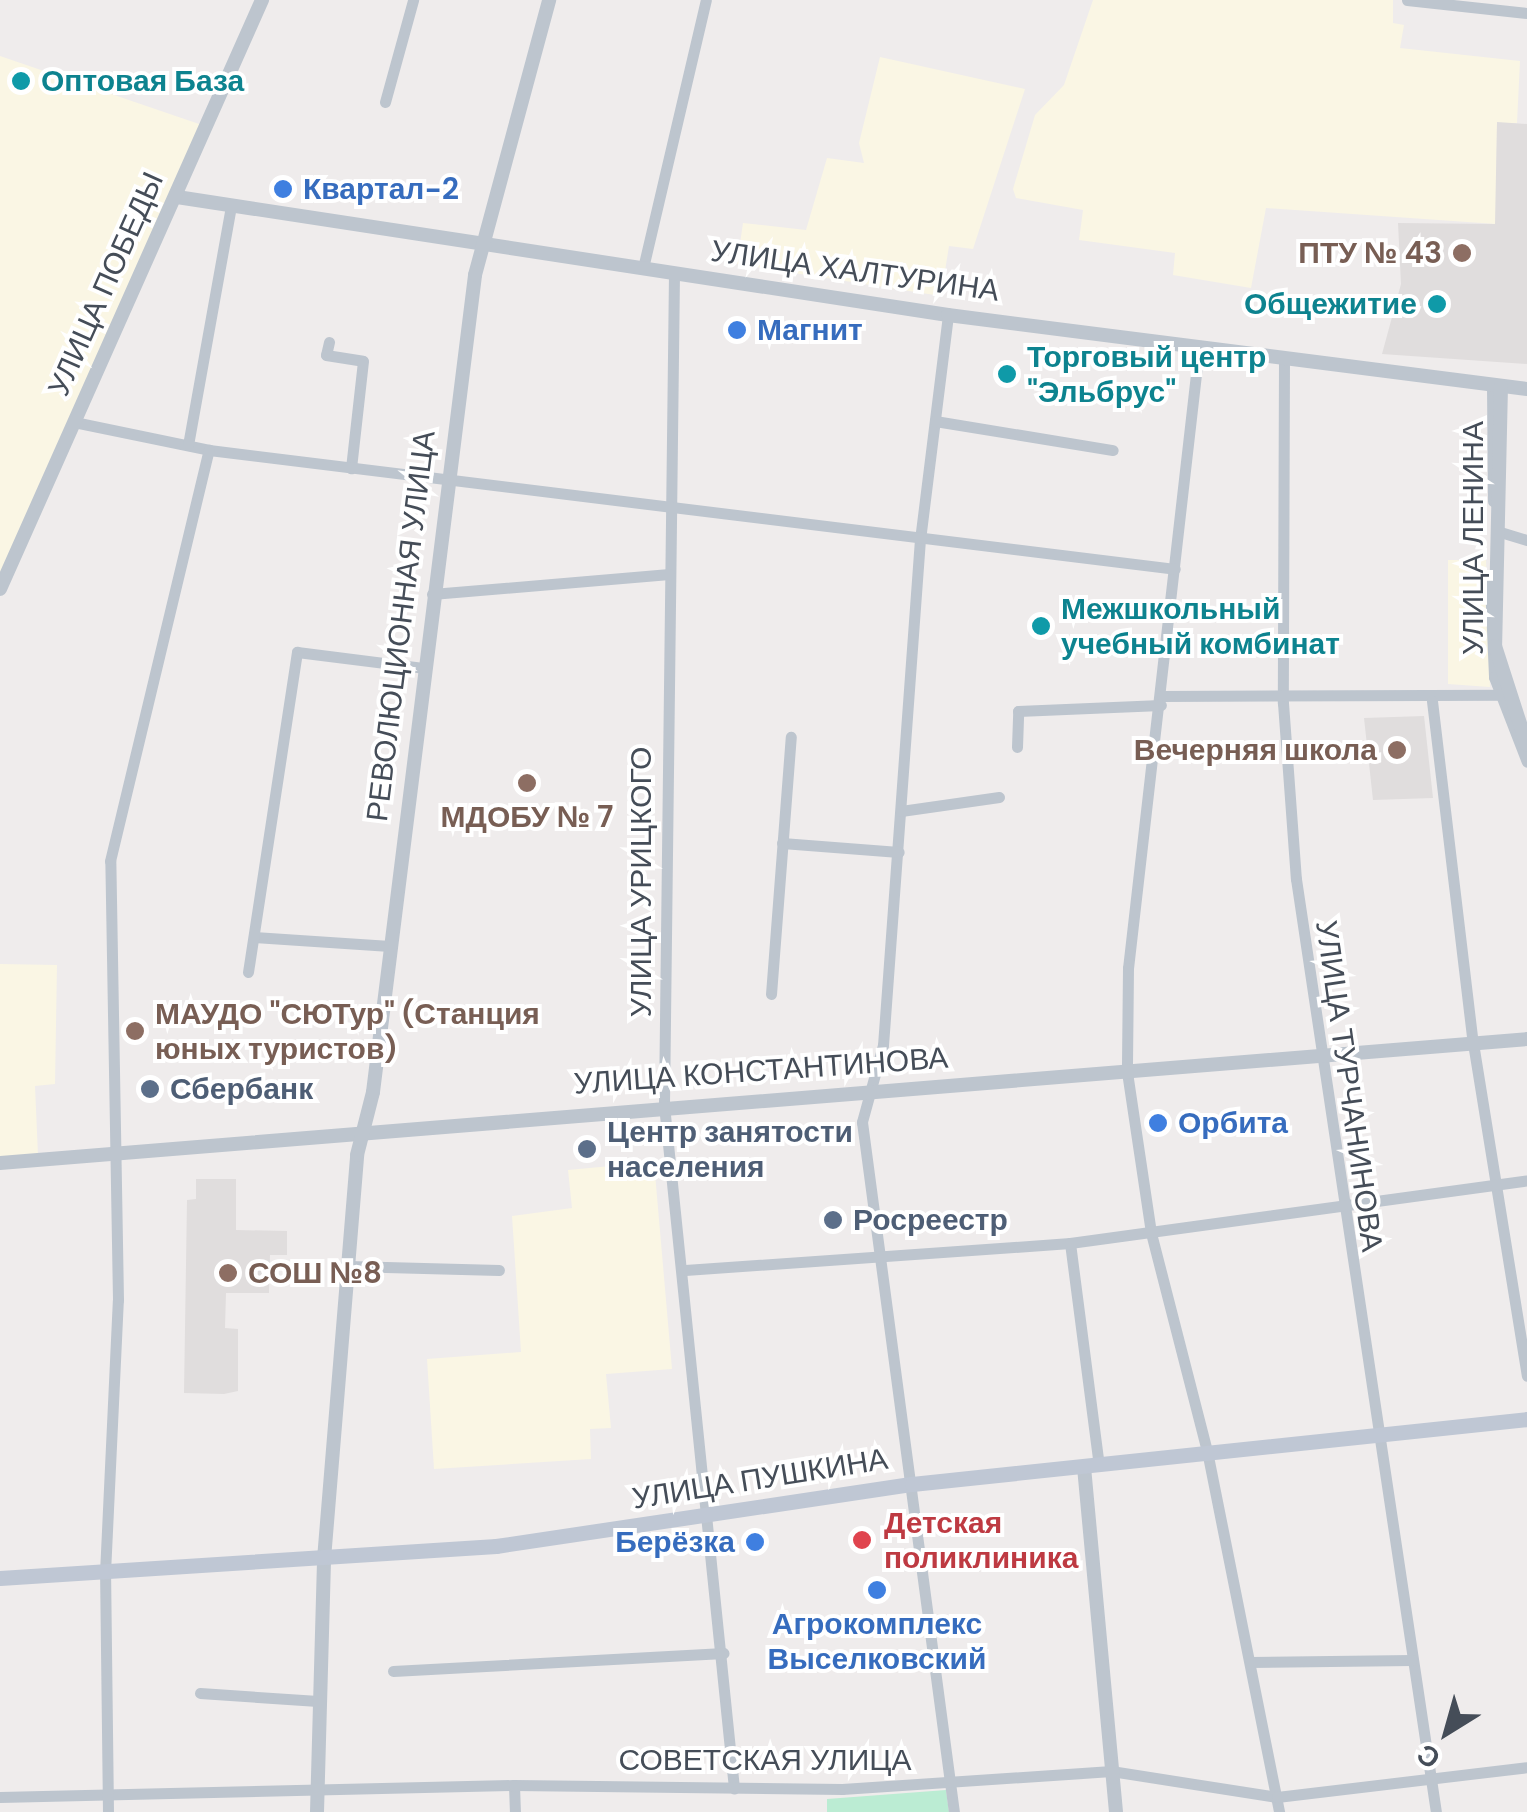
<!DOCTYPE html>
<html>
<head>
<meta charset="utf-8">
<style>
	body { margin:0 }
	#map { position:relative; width:1527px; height:1812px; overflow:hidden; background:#efecec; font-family:"DM Sans",sans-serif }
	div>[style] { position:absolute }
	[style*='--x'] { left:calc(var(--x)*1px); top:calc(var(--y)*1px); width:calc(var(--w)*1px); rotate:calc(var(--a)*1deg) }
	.commercial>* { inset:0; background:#faf6e4 }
	.education>* { inset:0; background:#e0dddd }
	.green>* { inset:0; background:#bbecd3 }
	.minor>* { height:11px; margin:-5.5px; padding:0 5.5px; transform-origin:5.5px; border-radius:5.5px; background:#bdc5ce }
	.tertiary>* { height:14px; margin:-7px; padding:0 7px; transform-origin:7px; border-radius:7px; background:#bdc5ce }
	.secondary>* { height:15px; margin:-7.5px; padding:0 7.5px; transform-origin:7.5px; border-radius:7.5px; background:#bfc7d4 }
	.dots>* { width:28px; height:28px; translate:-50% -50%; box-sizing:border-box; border:5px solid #fff; border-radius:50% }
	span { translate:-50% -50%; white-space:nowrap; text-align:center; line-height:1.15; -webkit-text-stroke:8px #fff; paint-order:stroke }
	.culture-label { font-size:30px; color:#0d838f; font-weight:700 }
	.left { translate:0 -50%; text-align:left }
	.right { translate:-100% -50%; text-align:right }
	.shop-label { font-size:30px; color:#366cbe; font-weight:700 }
	.education-label { font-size:30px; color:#785e54; font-weight:700 }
	.street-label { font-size:30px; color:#454d58 }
	.service-label { font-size:30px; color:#4e5e75; font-weight:700 }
	.health-label { font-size:30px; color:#be3a42; font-weight:700 }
	.north { position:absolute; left:1397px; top:1682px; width:100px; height:100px; -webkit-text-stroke:8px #fff; paint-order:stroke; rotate:217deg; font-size:28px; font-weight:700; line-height:40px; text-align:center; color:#454d58 }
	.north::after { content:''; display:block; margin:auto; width:35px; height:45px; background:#454d58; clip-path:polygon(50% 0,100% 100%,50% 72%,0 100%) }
</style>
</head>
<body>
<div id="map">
	<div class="commercial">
		<i style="clip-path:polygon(1093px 0,1393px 0,1393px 23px,1404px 25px,1400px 48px,1520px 61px,1517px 123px,1497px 123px,1496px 224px,1266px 208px,1251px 288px,1173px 275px,1175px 253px,1079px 240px,1083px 210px,1016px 198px,1013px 189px,1035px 115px,1064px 85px)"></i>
		<i style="clip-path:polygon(0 56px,202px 125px,0 574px)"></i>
		<i style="clip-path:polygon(880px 57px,1025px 89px,973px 249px,949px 246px,941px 296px,737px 264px,743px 223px,806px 230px,827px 158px,864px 163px,859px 143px)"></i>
		<i style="clip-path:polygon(1448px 560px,1486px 560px,1490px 687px,1448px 684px)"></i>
		<i style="clip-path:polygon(0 964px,57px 965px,55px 1084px,35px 1086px,38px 1155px,0 1157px)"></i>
		<i style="clip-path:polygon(654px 1162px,672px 1369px,606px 1374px,611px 1428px,590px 1429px,591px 1459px,434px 1469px,427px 1359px,521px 1352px,512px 1216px,572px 1208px,568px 1170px)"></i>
	</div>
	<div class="education">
		<i style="clip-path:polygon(1497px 122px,1527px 124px,1527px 364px,1382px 354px,1401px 284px,1398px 223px,1495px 224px)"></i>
		<i style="clip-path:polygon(1424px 716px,1433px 798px,1373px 800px,1364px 718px)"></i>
		<i style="clip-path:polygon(196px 1179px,236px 1179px,236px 1230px,287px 1231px,287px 1255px,270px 1255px,269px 1293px,226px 1293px,225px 1328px,238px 1329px,238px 1391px,224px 1394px,184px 1393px,187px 1200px,196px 1199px)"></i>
	</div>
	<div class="green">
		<i style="clip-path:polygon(946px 1790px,949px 1812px,827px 1812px,827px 1799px)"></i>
	</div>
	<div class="minor">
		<i style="--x:1407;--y:0;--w:121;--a:6.2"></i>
		<i style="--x:385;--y:102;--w:106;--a:-74.6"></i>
		<i style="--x:643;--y:268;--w:275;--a:-76.8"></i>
		<i style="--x:674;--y:273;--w:832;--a:90.69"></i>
		<i style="--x:664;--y:1105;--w:687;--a:84.15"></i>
		<i style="--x:948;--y:315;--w:226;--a:97.1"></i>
		<i style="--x:920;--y:539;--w:507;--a:94.18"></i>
		<i style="--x:883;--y:1045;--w:80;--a:105.3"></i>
		<i style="--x:862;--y:1122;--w:696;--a:82.41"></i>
		<i style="--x:329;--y:342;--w:13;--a:103"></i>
		<i style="--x:326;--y:355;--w:37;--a:9"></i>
		<i style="--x:363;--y:361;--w:108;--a:96.4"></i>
		<i style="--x:1199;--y:348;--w:624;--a:96.53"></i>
		<i style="--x:1128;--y:968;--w:104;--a:90.6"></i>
		<i style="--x:1127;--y:1072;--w:163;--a:81.5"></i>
		<i style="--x:1151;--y:1233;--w:225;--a:75.6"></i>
		<i style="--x:1207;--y:1451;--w:368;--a:78.7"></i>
		<i style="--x:1284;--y:360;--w:343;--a:90.2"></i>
		<i style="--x:1283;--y:703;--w:176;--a:85.8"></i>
		<i style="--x:1296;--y:879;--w:943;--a:81.47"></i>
		<i style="--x:1492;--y:386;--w:115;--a:89.5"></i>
		<i style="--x:935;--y:421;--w:180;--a:9.3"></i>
		<i style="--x:74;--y:422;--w:138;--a:11.7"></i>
		<i style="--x:209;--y:450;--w:973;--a:7.02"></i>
		<i style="--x:188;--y:445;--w:244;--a:-79.8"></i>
		<i style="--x:1497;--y:531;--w:31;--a:17"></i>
		<i style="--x:1490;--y:584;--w:93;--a:87.5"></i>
		<i style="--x:1494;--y:677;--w:91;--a:68.8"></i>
		<i style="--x:432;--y:594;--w:238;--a:-4.8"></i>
		<i style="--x:1162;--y:696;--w:345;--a:-0.2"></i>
		<i style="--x:1432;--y:701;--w:344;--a:83.2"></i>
		<i style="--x:1473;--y:1043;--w:337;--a:80.8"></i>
		<i style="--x:1017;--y:747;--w:36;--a:-88"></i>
		<i style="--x:1018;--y:711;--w:143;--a:-2.4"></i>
		<i style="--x:901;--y:811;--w:99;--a:-8.1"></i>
		<i style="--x:782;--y:843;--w:117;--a:4.4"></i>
		<i style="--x:254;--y:937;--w:136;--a:3.8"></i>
		<i style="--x:248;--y:972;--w:324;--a:-81.3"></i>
		<i style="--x:297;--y:652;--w:127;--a:7.2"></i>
		<i style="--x:771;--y:994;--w:258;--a:-85.6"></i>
		<i style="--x:1070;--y:1243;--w:224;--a:82.6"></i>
		<i style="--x:348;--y:1266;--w:151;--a:1.5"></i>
		<i style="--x:685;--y:1270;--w:386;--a:-4"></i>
		<i style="--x:1070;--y:1243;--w:461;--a:-7.8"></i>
		<i style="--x:1250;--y:1662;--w:162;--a:-0.7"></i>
		<i style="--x:393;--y:1671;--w:331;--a:-3.1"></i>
		<i style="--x:200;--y:1693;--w:118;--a:3.9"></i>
		<i style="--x:514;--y:1785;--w:27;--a:88"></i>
		<i style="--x:0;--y:1797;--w:514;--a:-1.34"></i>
		<i style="--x:514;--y:1785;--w:328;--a:0.7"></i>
		<i style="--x:842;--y:1789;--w:270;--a:-3.8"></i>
		<i style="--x:1111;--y:1771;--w:168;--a:8.9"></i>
		<i style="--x:1277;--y:1797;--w:252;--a:-6.8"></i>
		<i style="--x:108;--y:1812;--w:239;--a:-90.7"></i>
		<i style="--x:105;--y:1573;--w:273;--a:-87.3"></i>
		<i style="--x:118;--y:1300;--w:439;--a:-91"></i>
		<i style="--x:110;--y:861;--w:423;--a:-76.5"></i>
	</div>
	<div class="tertiary">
		<i style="--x:177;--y:197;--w:780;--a:8.7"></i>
		<i style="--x:948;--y:315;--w:584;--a:7.28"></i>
		<i style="--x:1501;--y:386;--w:260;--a:91.3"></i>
		<i style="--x:1495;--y:646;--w:104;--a:72.1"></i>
		<i style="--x:0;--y:589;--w:645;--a:-66.02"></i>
		<i style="--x:0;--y:1163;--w:1532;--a:-4.64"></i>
		<i style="--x:1084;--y:1467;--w:346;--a:84.7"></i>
		<i style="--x:317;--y:1812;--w:253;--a:-88.4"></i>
		<i style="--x:324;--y:1559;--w:405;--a:-85.3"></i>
		<i style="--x:357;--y:1155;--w:65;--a:-75.7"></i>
		<i style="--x:373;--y:1092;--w:823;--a:-82.88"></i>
		<i style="--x:475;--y:275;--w:285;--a:-74.9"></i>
	</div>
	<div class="secondary">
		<i style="--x:0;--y:1578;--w:497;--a:-3.7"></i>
		<i style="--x:496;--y:1546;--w:421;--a:-8.5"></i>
		<i style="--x:912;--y:1484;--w:618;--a:-6.03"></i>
	</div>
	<div class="dots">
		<i style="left:21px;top:81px;background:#0f9aa8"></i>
		<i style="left:283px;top:189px;background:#3f7fe0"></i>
		<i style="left:1462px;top:253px;background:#8d6e63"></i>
		<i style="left:1437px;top:304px;background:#0f9aa8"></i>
		<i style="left:737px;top:330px;background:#3f7fe0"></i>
		<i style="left:1007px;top:374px;background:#0f9aa8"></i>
		<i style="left:1041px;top:626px;background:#0f9aa8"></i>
		<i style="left:1397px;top:750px;background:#8d6e63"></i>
		<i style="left:527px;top:783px;background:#8d6e63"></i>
		<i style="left:135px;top:1031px;background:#8d6e63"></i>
		<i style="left:150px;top:1089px;background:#5c6f8a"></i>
		<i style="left:1158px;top:1123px;background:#3f7fe0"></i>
		<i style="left:587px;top:1149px;background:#5c6f8a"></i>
		<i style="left:833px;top:1220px;background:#5c6f8a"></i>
		<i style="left:228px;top:1273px;background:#8d6e63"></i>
		<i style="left:862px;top:1540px;background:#e0444e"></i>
		<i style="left:755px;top:1542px;background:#3f7fe0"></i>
		<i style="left:877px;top:1590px;background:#3f7fe0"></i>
	</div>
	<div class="culture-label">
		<span class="left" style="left:41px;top:81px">Оптовая База</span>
		<span class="right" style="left:1417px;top:304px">Общежитие</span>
		<span class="left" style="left:1027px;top:374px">Торговый центр<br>"Эльбрус"</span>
		<span class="left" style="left:1061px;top:626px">Межшкольный<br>учебный комбинат</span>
	</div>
	<div class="shop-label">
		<span class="left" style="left:303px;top:189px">Квартал-2</span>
		<span class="left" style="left:757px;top:330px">Магнит</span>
		<span class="left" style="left:1178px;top:1123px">Орбита</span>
		<span class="right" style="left:735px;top:1542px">Берёзка</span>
		<span style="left:877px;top:1641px">Агрокомплекс<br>Выселковский</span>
	</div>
	<div class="education-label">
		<span class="right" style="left:1442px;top:253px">ПТУ № 43</span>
		<span class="right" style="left:1377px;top:750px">Вечерняя школа</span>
		<span style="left:527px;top:817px">МДОБУ № 7</span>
		<span class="left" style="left:155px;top:1031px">МАУДО "СЮТур" (Станция<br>юных туристов)</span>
		<span class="left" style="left:248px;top:1273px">СОШ №8</span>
	</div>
	<div class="street-label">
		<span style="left:855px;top:271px;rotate:8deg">УЛИЦА ХАЛТУРИНА</span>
		<span style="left:106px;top:284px;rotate:-66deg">УЛИЦА ПОБЕДЫ</span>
		<span style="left:1473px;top:538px;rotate:-90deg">УЛИЦА ЛЕНИНА</span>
		<span style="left:401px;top:626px;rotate:-83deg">РЕВОЛЮЦИОННАЯ УЛИЦА</span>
		<span style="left:641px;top:882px;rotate:-90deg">УЛИЦА УРИЦКОГО</span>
		<span style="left:761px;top:1071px;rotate:-4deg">УЛИЦА КОНСТАНТИНОВА</span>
		<span style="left:1349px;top:1086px;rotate:82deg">УЛИЦА ТУРЧАНИНОВА</span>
		<span style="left:760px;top:1479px;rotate:-9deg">УЛИЦА ПУШКИНА</span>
		<span style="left:765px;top:1760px">СОВЕТСКАЯ УЛИЦА</span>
	</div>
	<div class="service-label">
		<span class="left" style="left:170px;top:1089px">Сбербанк</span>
		<span class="left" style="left:607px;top:1149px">Центр занятости<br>населения</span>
		<span class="left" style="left:853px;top:1220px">Росреестр</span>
	</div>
	<div class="health-label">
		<span class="left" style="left:884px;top:1540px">Детская<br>поликлиника</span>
	</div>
	<div class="north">С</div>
</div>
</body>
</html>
